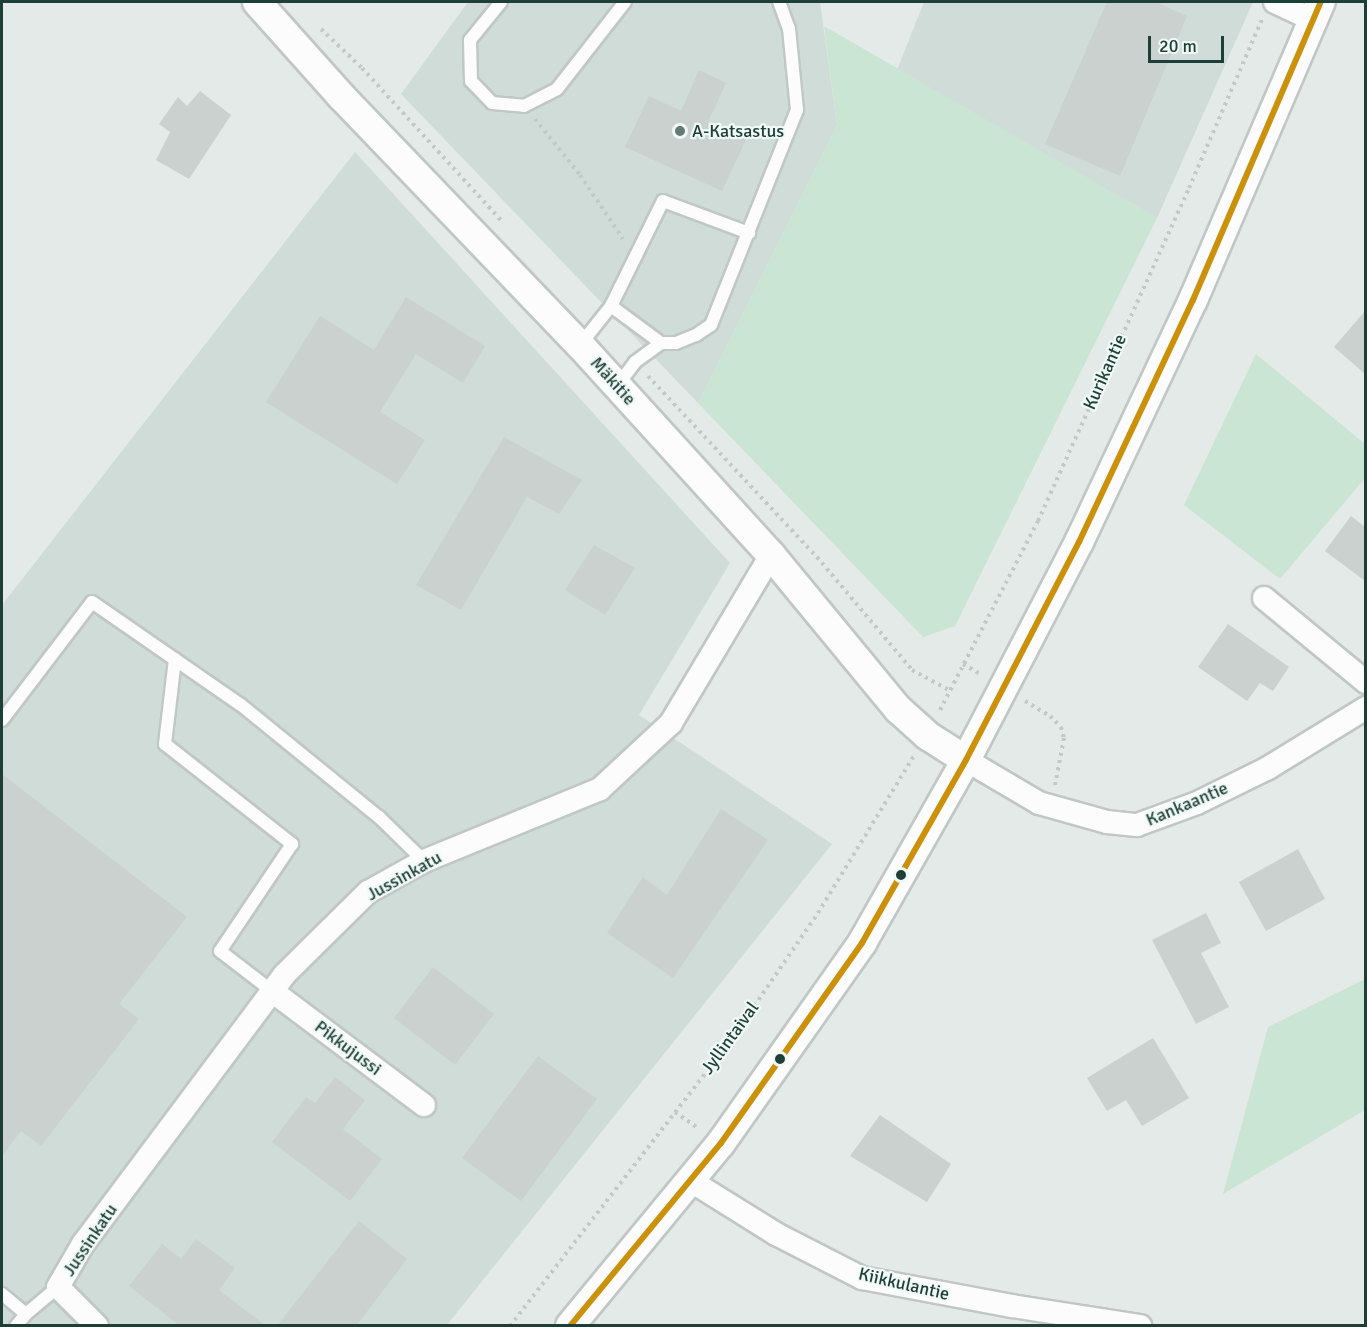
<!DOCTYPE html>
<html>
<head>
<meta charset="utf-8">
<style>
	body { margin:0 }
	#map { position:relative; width:1367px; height:1327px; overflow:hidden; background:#e3eae7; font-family:Signika,sans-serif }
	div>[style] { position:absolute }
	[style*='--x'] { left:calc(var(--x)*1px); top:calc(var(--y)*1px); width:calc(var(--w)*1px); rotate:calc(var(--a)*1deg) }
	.built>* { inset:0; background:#d0dcd7 }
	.green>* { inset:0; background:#cae5d3 }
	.building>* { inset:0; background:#cad1ce }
	.path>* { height:4px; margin-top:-2px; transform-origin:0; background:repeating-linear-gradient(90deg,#c0cac7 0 3px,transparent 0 7.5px) }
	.roads { filter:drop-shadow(2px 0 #c0c7c4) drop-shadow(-2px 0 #c0c7c4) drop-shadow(0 2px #c0c7c4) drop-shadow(0 -2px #c0c7c4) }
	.service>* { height:12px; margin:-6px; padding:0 6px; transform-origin:6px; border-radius:6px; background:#fbfcfb }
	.minor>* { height:22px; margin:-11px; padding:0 11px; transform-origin:11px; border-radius:11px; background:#fbfcfb }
	.tertiary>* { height:28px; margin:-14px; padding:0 14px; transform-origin:14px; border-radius:14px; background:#fbfcfb }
	.bus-1>* { height:6px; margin:-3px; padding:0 3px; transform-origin:3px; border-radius:3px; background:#cc910b }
	.dots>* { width:16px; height:16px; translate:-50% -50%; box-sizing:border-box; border:3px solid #f0f9f5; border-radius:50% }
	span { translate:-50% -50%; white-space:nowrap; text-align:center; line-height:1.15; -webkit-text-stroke:4.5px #f0f9f5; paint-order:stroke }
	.poi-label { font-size:18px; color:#1e3f37 }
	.left { translate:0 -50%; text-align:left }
	.street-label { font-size:18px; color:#1e3f37 }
	.frame { position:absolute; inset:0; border:3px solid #1e3f37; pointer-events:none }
	.scale { position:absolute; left:1148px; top:36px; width:76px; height:27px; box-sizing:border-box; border:3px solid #1e3f37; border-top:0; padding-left:8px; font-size:18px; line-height:21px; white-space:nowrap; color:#1e3f37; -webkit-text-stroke:4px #f0f9f5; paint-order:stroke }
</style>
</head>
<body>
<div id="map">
	<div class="built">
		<i style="clip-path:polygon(468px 2px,820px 2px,837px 125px,698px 403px,401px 94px)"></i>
		<i style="clip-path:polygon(924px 2px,1253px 2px,1157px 218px,897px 70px)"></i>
		<i style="clip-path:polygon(355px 152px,730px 563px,639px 715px,832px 844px,447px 1325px,2px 1325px,2px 605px)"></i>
	</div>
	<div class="green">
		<i style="clip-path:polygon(824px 26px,1157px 218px,955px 626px,923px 637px,698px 403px,837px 125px)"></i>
		<i style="clip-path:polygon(1256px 354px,1365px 444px,1365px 478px,1280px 579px,1184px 505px)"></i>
		<i style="clip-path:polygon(1365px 979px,1365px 1110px,1223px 1194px,1268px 1027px)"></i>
	</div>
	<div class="building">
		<i style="clip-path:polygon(1107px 2px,1156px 2px,1187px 16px,1120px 176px,1045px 144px)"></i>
		<i style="clip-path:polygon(699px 70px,726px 83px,708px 122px,746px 140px,722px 191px,625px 147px,649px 96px,681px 111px)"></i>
		<i style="clip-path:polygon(200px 91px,231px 115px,189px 179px,156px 160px,170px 132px,159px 124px,178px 97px,187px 106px)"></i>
		<i style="clip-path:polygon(406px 297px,485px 346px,463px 383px,416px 354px,380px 412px,425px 440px,397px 484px,266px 402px,320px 316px,374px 350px)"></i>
		<i style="clip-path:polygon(1365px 311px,1365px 374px,1334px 347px)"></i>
		<i style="clip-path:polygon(504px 437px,582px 480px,559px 514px,527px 497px,461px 610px,416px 585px)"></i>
		<i style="clip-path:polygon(1351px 516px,1365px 527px,1365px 581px,1325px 551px)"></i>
		<i style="clip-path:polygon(594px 545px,635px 568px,605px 615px,565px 590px)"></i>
		<i style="clip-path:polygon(1228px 624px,1289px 667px,1273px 691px,1260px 683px,1247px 701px,1198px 667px)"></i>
		<i style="clip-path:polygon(2px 774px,187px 917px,119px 1004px,139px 1019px,41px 1146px,21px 1131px,2px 1156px)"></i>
		<i style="clip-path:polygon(721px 809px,768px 840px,673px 978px,607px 933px,643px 877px,667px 895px)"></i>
		<i style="clip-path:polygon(1298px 849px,1325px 899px,1266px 931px,1239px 882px)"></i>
		<i style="clip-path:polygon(1206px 913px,1221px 943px,1201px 953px,1229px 1007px,1196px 1024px,1152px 940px)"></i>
		<i style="clip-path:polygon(433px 967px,494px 1014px,455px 1065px,394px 1018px)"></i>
		<i style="clip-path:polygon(1153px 1038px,1189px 1098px,1142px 1126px,1126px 1100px,1107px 1111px,1087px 1078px)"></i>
		<i style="clip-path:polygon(538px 1056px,597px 1099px,521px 1201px,462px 1158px)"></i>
		<i style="clip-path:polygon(335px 1077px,365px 1100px,343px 1129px,382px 1159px,350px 1201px,272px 1142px,306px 1097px,315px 1103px)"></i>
		<i style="clip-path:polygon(880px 1115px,951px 1164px,927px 1202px,850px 1156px)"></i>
		<i style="clip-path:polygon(359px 1221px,407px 1259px,356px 1326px,277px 1326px)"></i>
		<i style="clip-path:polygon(196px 1239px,235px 1268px,219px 1290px,266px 1326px,180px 1326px,129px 1286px,162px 1244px,181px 1259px)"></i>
	</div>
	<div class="path">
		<i style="--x:321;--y:29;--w:57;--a:43.6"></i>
		<i style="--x:362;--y:68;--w:206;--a:47.6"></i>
		<i style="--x:535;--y:119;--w:72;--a:51.2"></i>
		<i style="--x:580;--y:175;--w:77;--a:56.1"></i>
		<i style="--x:648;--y:376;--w:248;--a:47"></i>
		<i style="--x:817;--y:557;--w:148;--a:49.9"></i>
		<i style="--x:912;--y:670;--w:42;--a:28.4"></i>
		<i style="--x:963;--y:664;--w:20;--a:30"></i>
		<i style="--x:1025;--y:701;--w:29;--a:31"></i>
		<i style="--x:1050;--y:716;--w:16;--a:45"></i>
		<i style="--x:1061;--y:727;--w:11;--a:75"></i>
		<i style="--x:1064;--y:738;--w:48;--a:100.8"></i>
		<i style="--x:940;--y:710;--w:213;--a:-62.6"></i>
		<i style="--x:1038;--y:521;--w:366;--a:-65.6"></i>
		<i style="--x:1189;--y:188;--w:184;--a:-66.6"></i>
		<i style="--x:675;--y:1112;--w:29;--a:35"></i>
		<i style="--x:510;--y:1326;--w:358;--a:-52.3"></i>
		<i style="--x:729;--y:1043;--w:158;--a:-55.6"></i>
		<i style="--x:818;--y:913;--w:184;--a:-58.6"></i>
	</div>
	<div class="roads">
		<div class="service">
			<i style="--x:501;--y:2;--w:49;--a:129.2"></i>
			<i style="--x:470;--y:40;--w:41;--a:88.6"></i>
			<i style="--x:471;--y:81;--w:30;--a:46"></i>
			<i style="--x:492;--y:103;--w:32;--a:5"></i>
			<i style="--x:524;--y:106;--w:37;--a:-27"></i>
			<i style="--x:557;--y:89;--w:110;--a:-52"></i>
			<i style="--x:661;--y:343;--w:62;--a:-143.5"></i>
			<i style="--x:611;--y:306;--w:117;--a:-63.7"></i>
			<i style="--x:663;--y:201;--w:92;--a:20.4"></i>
			<i style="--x:580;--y:345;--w:50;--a:-51.5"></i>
			<i style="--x:617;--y:386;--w:30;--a:-53"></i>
			<i style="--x:635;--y:362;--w:32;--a:-36"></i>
			<i style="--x:661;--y:343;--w:15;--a:0"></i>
			<i style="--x:676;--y:343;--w:22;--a:-22"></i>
			<i style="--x:696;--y:335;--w:18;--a:-34"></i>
			<i style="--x:711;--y:325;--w:232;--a:-68.2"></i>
			<i style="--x:797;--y:110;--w:81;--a:-95.6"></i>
			<i style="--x:789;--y:29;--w:29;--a:-110"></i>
			<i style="--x:175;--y:659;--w:86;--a:96.7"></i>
			<i style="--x:165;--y:744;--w:162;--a:38.2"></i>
			<i style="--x:292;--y:844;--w:129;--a:123.9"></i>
			<i style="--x:220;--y:951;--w:66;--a:37.6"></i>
			<i style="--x:2;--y:720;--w:148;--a:-52.7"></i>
			<i style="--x:92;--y:602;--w:181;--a:34.7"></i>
			<i style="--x:241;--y:705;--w:178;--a:39.1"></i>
			<i style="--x:379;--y:817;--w:63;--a:44.4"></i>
			<i style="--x:2;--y:1294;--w:31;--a:40"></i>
			<i style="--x:16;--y:1326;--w:16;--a:-50"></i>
			<i style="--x:26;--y:1314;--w:42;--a:-40.2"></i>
		</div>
		<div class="minor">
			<i style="--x:1275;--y:2;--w:42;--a:25.3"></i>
			<i style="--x:1264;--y:598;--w:132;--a:39.5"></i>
			<i style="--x:966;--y:760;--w:85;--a:30.5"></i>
			<i style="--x:1039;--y:803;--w:71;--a:15.6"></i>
			<i style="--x:1107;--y:822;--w:30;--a:6"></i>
			<i style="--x:1137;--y:825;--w:64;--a:-20.1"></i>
			<i style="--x:1197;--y:803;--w:79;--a:-26.2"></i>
			<i style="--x:1268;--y:768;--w:115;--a:-31.5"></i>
			<i style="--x:272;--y:991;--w:190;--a:36.9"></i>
			<i style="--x:691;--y:1181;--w:100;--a:31.9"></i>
			<i style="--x:776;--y:1234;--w:97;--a:27.1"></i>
			<i style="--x:862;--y:1278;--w:153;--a:10.6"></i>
			<i style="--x:1012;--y:1306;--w:130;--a:8.9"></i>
			<i style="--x:97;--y:1326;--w:55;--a:-135"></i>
			<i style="--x:58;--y:1287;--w:50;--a:-59.8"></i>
			<i style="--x:83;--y:1244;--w:336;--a:-53.2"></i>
			<i style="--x:284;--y:975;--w:118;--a:-44.7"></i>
			<i style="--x:368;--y:892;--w:64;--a:-29"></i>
			<i style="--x:424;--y:861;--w:190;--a:-22.2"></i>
			<i style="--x:600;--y:789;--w:97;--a:-42.9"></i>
			<i style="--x:671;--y:723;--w:196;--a:-59.2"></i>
		</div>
		<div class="tertiary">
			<i style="--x:257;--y:2;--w:126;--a:48.2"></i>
			<i style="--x:341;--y:96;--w:345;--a:46.2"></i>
			<i style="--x:580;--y:345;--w:284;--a:47.7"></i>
			<i style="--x:771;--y:555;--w:200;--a:50.5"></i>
			<i style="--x:898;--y:709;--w:40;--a:42"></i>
			<i style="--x:928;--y:736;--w:45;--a:32.3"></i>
			<i style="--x:570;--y:1326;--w:237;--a:-50.5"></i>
			<i style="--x:721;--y:1143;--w:245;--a:-54.8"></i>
			<i style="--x:862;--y:943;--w:210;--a:-60.4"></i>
			<i style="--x:966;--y:760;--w:246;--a:-62.6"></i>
			<i style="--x:1079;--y:542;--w:268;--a:-64.8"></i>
			<i style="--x:1193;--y:300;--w:324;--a:-66.8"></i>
		</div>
	</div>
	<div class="bus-1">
		<i style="--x:570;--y:1326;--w:237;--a:-50.5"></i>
		<i style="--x:721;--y:1143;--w:245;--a:-54.8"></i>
		<i style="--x:862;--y:943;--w:210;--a:-60.4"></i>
		<i style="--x:966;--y:760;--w:246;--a:-62.6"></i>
		<i style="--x:1079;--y:542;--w:268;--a:-64.8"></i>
		<i style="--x:1193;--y:300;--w:324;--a:-66.8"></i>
	</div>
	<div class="dots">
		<i style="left:680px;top:131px;background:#637b75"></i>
		<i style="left:901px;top:875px;background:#1e3f37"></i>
		<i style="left:780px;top:1059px;background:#1e3f37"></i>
	</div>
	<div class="poi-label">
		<span class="left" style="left:692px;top:131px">A-Katsastus</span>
	</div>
	<div class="street-label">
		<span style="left:1105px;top:372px;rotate:-66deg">Kurikantie</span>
		<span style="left:613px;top:381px;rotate:48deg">Mäkitie</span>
		<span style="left:1187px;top:804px;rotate:-23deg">Kankaantie</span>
		<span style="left:404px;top:876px;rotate:-29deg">Jussinkatu</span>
		<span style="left:730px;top:1038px;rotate:-54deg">Jyllintaival</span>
		<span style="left:348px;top:1048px;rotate:37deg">Pikkujussi</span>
		<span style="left:90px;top:1240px;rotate:-56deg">Jussinkatu</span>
		<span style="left:904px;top:1284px;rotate:13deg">Kiikkulantie</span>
	</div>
	<div class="frame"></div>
	<div class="scale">20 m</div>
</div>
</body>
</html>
